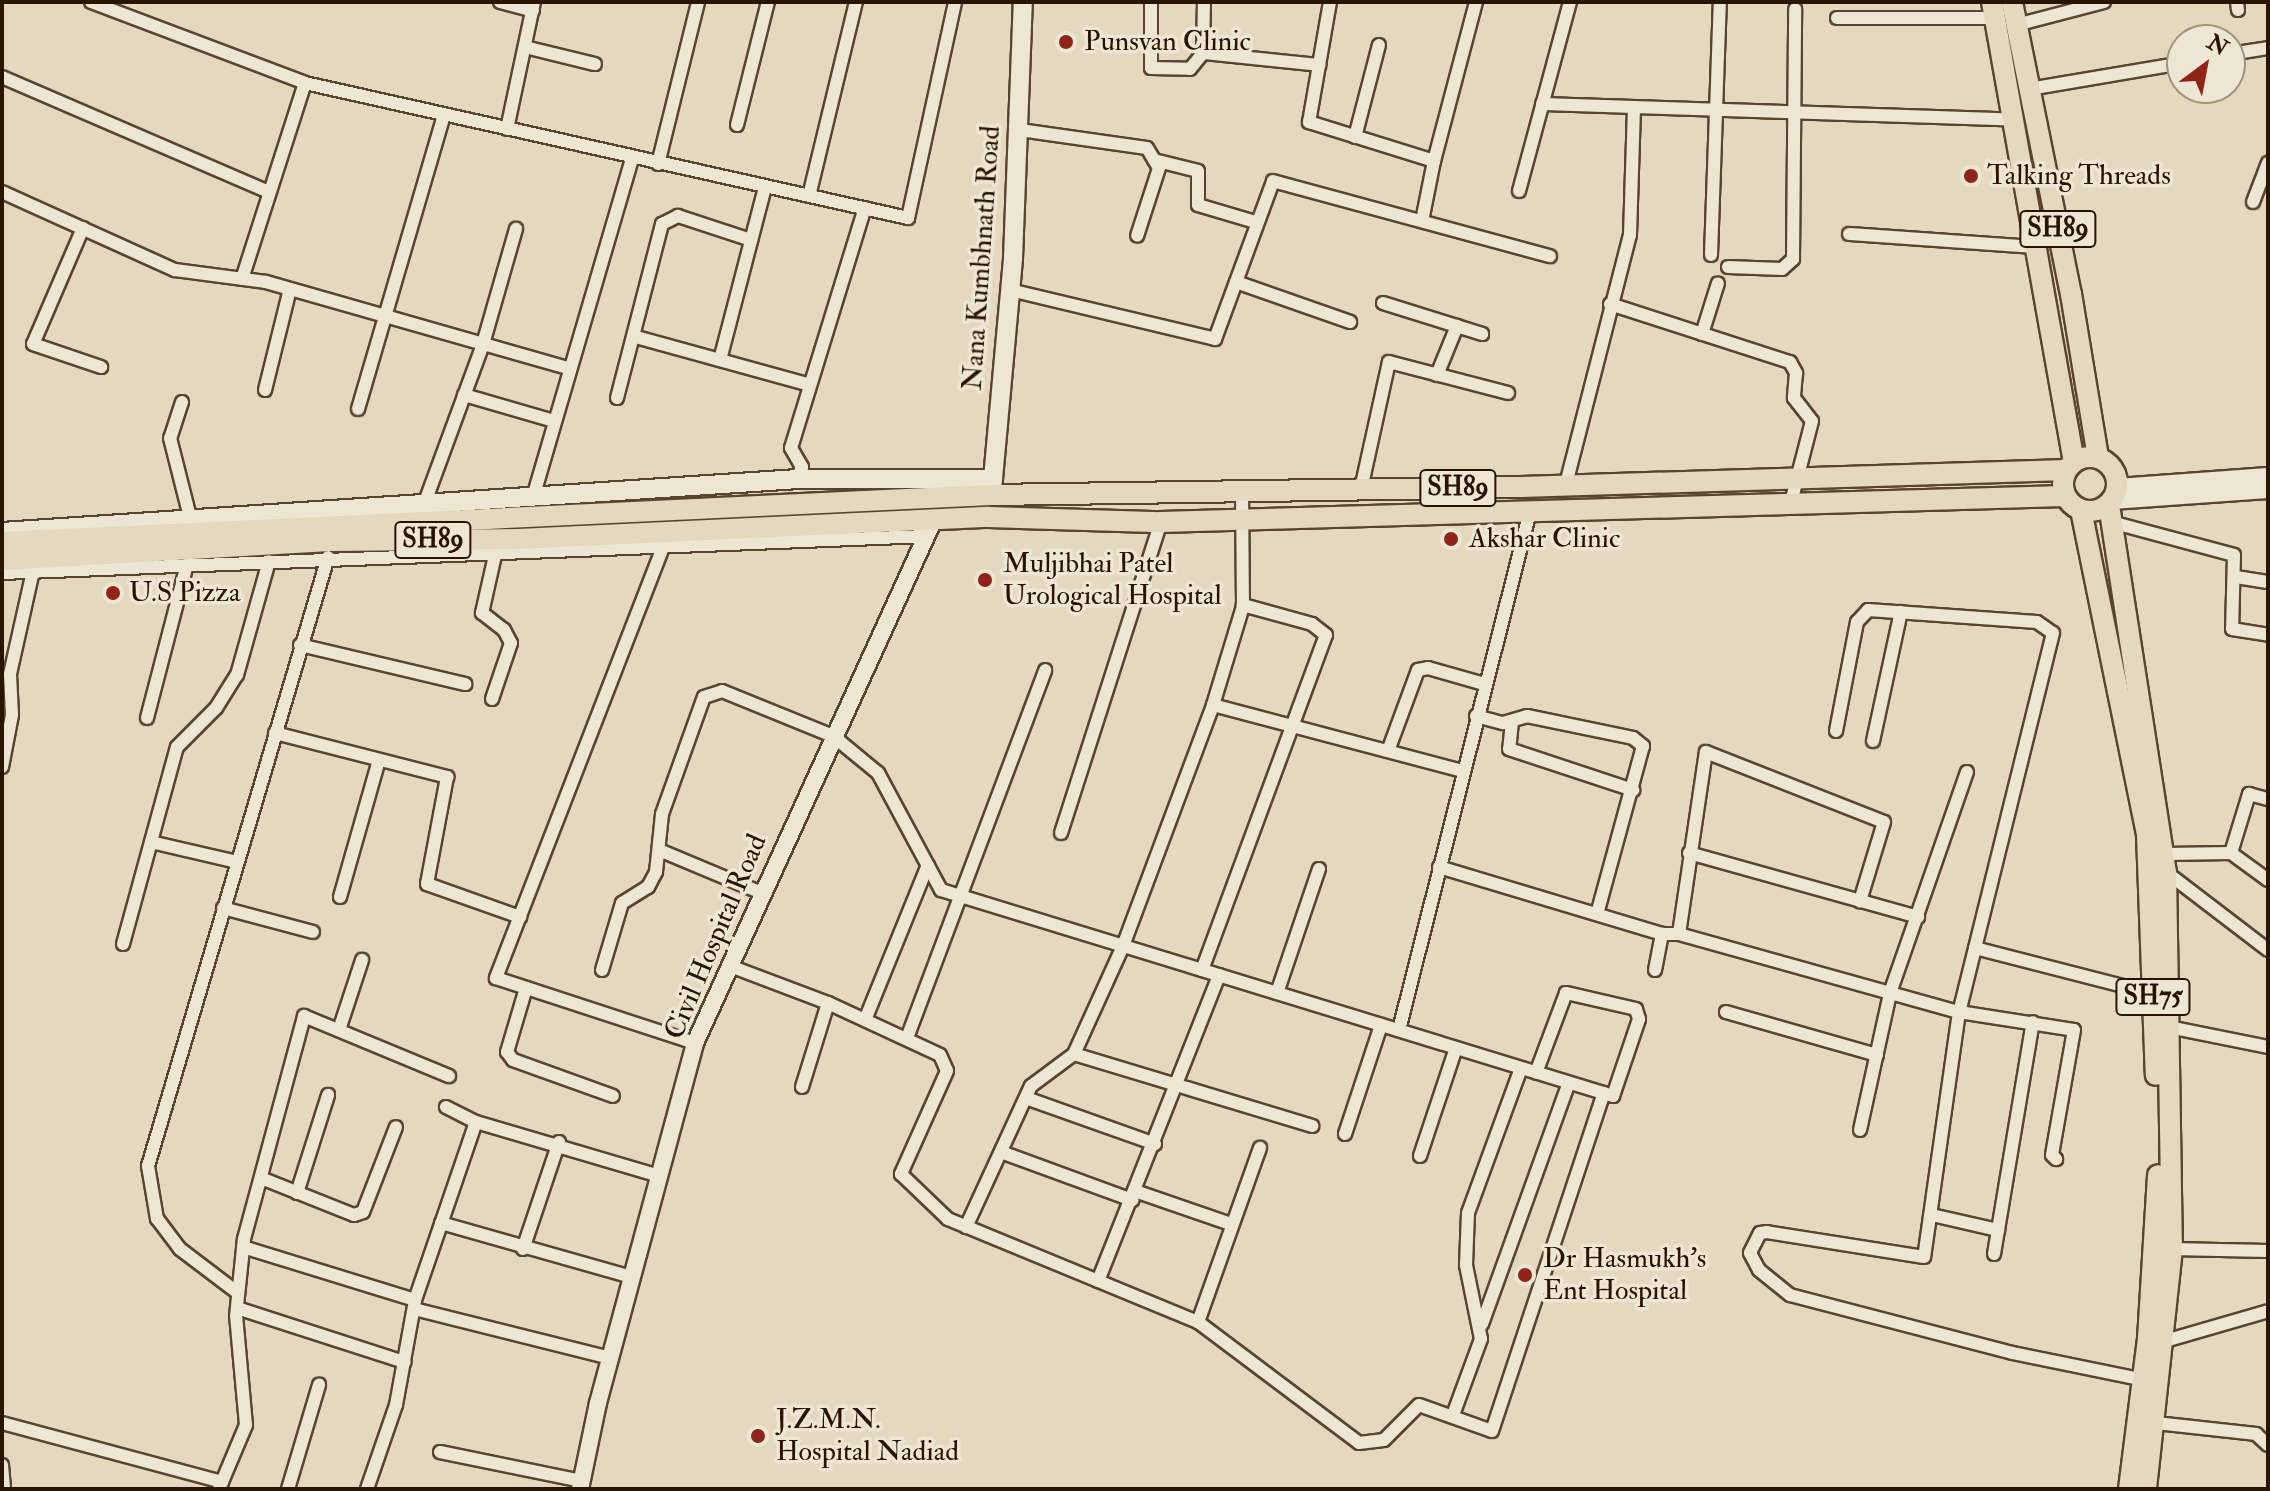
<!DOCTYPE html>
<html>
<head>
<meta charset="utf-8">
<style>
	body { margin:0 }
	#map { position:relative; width:2270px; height:1491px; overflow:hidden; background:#e4d8bf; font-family:"IM FELL Double Pica",serif }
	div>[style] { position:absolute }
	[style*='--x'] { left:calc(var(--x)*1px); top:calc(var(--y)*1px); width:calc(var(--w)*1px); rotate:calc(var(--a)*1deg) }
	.roads { filter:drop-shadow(2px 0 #584430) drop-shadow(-2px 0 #584430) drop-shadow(0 2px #584430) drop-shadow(0 -2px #584430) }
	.minor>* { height:12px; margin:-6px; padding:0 6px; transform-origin:6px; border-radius:6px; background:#ede6d5 }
	.tertiary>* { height:16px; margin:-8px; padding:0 8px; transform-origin:8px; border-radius:8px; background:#ede6d5 }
	.secondary>* { height:18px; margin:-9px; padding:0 9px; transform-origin:9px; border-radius:9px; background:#ede6d5 }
	.primary>* { height:20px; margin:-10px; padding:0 10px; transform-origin:10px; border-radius:10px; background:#e4d8bf }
	.primary>.ring { margin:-10px; padding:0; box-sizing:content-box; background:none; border:20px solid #e4d8bf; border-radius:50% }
	.dots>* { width:22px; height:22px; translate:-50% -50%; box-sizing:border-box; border:4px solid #ede6d5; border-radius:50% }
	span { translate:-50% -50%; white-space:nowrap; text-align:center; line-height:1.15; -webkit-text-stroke:7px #ede6d5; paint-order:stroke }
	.shield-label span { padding:2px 6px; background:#ede6d5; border:2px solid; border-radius:6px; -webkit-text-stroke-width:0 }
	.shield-label { font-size:26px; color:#291301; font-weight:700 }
	.poi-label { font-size:28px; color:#291301 }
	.left { translate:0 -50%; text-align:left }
	.street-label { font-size:28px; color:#291301 }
	.frame { position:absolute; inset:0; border:4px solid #291301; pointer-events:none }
	.north { position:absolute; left:2166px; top:24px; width:80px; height:80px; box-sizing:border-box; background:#ede6d5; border:2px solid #9f9280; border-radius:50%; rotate:32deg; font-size:22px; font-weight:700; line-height:32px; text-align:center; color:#291301 }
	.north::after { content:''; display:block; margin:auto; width:28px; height:36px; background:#8f2418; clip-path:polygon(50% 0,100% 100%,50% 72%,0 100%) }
</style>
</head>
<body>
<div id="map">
	<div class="roads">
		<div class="minor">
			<i style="--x:91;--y:2;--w:229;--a:20.7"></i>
			<i style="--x:305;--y:83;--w:618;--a:12.62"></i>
			<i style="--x:908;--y:218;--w:221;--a:-77.7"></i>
			<i style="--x:500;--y:2;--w:34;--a:15"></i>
			<i style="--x:1151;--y:2;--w:66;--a:90"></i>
			<i style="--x:1151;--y:68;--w:39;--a:1"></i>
			<i style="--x:1190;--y:69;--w:21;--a:-51"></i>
			<i style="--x:1203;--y:53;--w:51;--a:-88.9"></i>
			<i style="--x:1330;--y:2;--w:122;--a:99.9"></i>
			<i style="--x:1309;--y:122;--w:131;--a:17.3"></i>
			<i style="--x:1434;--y:161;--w:164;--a:-75.2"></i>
			<i style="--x:2237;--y:2;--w:8;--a:83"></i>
			<i style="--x:1837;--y:18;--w:158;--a:0"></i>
			<i style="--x:2016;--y:25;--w:91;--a:-14.6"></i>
			<i style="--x:525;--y:47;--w:72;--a:13.7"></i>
			<i style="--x:1203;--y:53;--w:117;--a:5.9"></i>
			<i style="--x:2230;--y:54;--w:38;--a:-9"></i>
			<i style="--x:2;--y:77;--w:288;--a:23.3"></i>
			<i style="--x:2029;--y:89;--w:155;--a:-9.6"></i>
			<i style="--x:1542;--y:104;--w:471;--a:1.9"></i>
			<i style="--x:737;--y:125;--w:127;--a:-75.9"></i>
			<i style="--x:507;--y:129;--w:130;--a:-78"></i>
			<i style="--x:1020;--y:130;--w:128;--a:8.1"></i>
			<i style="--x:1147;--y:148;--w:23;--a:59"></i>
			<i style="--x:1159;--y:168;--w:71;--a:107.9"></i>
			<i style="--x:1355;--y:137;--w:95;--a:-75.4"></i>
			<i style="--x:1154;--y:160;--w:45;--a:14"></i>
			<i style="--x:1198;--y:171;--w:34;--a:90"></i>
			<i style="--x:1198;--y:205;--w:59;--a:16.6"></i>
			<i style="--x:658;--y:164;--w:167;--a:-76.1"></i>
			<i style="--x:1519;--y:191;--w:196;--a:-74.9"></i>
			<i style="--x:2;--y:192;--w:190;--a:24.3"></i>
			<i style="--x:175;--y:270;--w:92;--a:7.5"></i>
			<i style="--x:266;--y:282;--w:314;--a:15.9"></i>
			<i style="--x:809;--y:196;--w:200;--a:-76.4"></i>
			<i style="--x:2253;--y:202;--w:42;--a:-69"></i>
			<i style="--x:1422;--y:221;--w:61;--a:-78.7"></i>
			<i style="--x:83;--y:228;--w:126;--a:113.3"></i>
			<i style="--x:33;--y:344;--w:72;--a:18.7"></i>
			<i style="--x:1849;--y:234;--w:187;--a:4"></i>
			<i style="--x:1711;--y:255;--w:253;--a:-88"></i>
			<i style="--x:1728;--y:267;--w:54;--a:2.1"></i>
			<i style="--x:1782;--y:269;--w:15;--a:-42"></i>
			<i style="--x:1793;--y:259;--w:250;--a:-89.5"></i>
			<i style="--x:242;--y:279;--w:206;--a:-72.2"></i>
			<i style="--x:1236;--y:282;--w:121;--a:19.3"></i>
			<i style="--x:1010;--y:290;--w:211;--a:13.4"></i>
			<i style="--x:1215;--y:339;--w:168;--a:-69.8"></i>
			<i style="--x:1273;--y:181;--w:287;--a:15.2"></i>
			<i style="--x:1383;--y:303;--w:104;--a:17.4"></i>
			<i style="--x:1610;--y:304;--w:189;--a:17.9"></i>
			<i style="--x:1790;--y:362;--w:13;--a:61"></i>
			<i style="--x:1796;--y:373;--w:25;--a:95"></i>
			<i style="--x:1794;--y:398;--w:29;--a:52"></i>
			<i style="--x:1812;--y:421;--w:88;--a:104.5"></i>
			<i style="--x:1702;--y:334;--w:53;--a:-72.6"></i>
			<i style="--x:636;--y:337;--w:180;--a:15.4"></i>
			<i style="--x:720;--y:360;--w:179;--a:-75.4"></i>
			<i style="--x:1437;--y:375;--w:53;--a:-67.8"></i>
			<i style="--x:265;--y:390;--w:104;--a:-76.1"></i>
			<i style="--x:464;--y:395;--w:94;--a:16.1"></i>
			<i style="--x:617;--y:398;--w:180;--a:-75.5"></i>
			<i style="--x:662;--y:224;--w:18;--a:-27"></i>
			<i style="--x:678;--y:216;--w:77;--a:18.2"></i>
			<i style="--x:182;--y:402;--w:38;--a:108"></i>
			<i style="--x:170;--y:438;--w:81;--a:75.8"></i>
			<i style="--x:358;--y:409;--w:307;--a:-73.7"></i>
			<i style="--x:797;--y:479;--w:13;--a:-67"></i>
			<i style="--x:802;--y:467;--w:22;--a:-120"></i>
			<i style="--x:791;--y:448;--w:251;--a:-72.9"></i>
			<i style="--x:1566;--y:484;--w:257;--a:-75.6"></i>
			<i style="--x:1630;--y:235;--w:128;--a:-88.2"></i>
			<i style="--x:1361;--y:489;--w:130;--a:-77.6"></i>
			<i style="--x:1389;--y:362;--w:123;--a:14.6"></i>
			<i style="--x:534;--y:494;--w:349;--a:-73.7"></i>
			<i style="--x:425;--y:502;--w:168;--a:-69.8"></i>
			<i style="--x:483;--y:344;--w:120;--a:-74"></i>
			<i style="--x:2111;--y:522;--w:127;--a:15"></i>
			<i style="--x:2234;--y:555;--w:74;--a:91.5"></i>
			<i style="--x:2232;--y:629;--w:36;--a:9"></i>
			<i style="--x:665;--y:542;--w:468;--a:111.2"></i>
			<i style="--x:496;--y:978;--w:209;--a:18.1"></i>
			<i style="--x:2;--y:573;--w:925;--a:-2.29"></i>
			<i style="--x:2236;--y:577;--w:32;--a:9"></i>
			<i style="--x:300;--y:645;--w:170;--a:13.3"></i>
			<i style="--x:492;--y:699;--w:59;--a:-71.3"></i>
			<i style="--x:511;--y:643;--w:15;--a:-118"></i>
			<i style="--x:504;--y:630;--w:28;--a:-142"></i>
			<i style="--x:482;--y:613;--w:64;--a:-77.3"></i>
			<i style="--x:1213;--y:705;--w:103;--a:-73.1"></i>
			<i style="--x:1243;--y:606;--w:116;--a:-90.5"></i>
			<i style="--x:1476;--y:716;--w:28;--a:15"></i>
			<i style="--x:1503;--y:723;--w:25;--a:-16"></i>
			<i style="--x:1527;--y:716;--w:108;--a:11.7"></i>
			<i style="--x:1633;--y:738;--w:13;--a:39"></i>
			<i style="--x:1643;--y:746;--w:174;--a:105.3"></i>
			<i style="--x:147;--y:718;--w:159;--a:-75.4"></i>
			<i style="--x:1512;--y:722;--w:27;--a:96"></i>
			<i style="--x:1509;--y:749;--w:131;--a:18.3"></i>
			<i style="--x:1836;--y:731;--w:111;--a:-79.1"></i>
			<i style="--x:1857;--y:622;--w:16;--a:-47"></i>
			<i style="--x:1868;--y:610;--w:169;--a:4.1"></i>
			<i style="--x:2037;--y:622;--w:19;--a:35"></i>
			<i style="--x:2053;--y:633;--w:390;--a:103.9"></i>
			<i style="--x:1959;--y:1012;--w:247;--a:98.1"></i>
			<i style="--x:1924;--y:1257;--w:159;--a:-171"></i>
			<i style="--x:1767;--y:1232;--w:7;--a:172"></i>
			<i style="--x:1760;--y:1233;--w:22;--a:117"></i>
			<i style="--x:1750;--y:1253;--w:19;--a:62"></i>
			<i style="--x:1759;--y:1270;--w:40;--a:39"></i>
			<i style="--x:1790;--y:1295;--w:230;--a:14.6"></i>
			<i style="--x:2013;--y:1353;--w:139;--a:11.6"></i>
			<i style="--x:275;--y:733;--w:178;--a:14.3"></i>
			<i style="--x:447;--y:777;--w:109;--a:100.6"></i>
			<i style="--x:427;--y:884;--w:99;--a:19.5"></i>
			<i style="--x:1873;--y:741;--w:132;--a:-77.8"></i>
			<i style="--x:1388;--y:751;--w:86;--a:-69.7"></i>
			<i style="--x:1418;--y:670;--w:10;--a:-11"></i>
			<i style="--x:1428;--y:668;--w:58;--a:15.9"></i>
			<i style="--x:2;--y:767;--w:53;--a:-79.1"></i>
			<i style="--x:12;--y:715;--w:41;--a:-92.8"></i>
			<i style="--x:10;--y:674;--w:106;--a:-77.4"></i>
			<i style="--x:1061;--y:833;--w:327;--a:-72.2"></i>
			<i style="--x:151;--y:842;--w:88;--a:13.1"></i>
			<i style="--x:659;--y:850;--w:112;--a:22.7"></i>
			<i style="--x:1689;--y:853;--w:238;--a:15.6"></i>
			<i style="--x:2231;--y:853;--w:46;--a:36.1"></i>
			<i style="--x:2165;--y:854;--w:66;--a:-0.9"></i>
			<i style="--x:2231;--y:853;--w:62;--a:-73"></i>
			<i style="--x:2249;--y:794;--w:20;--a:15"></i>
			<i style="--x:1439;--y:867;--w:233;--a:16.7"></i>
			<i style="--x:2166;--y:872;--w:128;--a:37.4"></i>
			<i style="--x:340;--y:897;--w:142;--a:-74.1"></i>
			<i style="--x:223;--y:908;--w:93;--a:14.9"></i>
			<i style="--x:1679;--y:934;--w:291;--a:15.6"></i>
			<i style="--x:1959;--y:1012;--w:116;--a:8.9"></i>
			<i style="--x:2074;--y:1030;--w:127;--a:100"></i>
			<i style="--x:2052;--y:1155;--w:6;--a:45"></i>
			<i style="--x:123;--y:944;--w:204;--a:-74.7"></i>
			<i style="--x:177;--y:747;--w:55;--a:-45"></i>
			<i style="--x:216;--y:708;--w:39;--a:-58"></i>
			<i style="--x:237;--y:675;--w:118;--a:-74.3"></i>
			<i style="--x:1975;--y:948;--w:189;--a:14.4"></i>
			<i style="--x:730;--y:966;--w:105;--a:20.7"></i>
			<i style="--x:828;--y:1003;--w:123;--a:24.9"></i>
			<i style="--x:940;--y:1055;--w:17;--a:66"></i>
			<i style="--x:947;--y:1071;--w:113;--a:114.1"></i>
			<i style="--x:901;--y:1174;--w:65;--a:43.8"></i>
			<i style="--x:948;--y:1219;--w:270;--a:22.4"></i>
			<i style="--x:1198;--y:1322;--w:201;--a:36.9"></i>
			<i style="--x:1359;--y:1443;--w:25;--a:-7"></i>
			<i style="--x:1384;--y:1440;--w:49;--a:-45"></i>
			<i style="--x:1419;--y:1405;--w:77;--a:19.6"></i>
			<i style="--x:1492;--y:1431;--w:356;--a:-71.7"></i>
			<i style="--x:602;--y:970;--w:70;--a:-73.4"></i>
			<i style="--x:622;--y:903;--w:31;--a:-32"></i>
			<i style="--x:648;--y:887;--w:17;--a:-62"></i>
			<i style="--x:656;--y:872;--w:58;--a:-84.1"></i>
			<i style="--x:662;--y:814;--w:124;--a:-70.3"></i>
			<i style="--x:704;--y:697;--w:19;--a:-18"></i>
			<i style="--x:722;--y:691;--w:120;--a:22.1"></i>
			<i style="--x:833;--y:736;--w:58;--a:39.4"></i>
			<i style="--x:878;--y:773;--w:133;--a:61.7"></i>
			<i style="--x:941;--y:890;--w:703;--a:17.04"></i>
			<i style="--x:1613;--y:1096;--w:81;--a:-71.3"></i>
			<i style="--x:1639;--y:1019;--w:10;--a:-107"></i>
			<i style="--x:1636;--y:1009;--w:72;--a:-167.1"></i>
			<i style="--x:1566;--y:993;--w:85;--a:110.6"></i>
			<i style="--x:1202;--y:970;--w:357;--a:-69.7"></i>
			<i style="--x:1326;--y:635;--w:18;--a:-142"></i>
			<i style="--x:1312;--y:624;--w:72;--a:-164.6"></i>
			<i style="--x:1655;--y:970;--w:37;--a:-79"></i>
			<i style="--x:1662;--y:934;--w:17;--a:0"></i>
			<i style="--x:1679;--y:934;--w:184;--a:-81.6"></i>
			<i style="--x:1706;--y:752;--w:191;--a:21.5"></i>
			<i style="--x:1884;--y:822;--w:83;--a:106.9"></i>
			<i style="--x:526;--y:988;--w:67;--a:106.5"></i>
			<i style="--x:507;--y:1052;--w:10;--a:53"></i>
			<i style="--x:513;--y:1060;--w:106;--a:19.8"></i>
			<i style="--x:1277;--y:993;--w:131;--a:-71.3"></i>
			<i style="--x:1726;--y:1012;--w:157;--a:15.9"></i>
			<i style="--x:865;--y:1020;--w:167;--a:-67.9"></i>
			<i style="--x:2169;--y:1027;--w:101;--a:11.4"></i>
			<i style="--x:339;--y:1030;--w:74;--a:-71.8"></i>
			<i style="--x:1399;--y:1030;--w:535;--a:-75.83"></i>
			<i style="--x:907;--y:1038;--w:393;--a:-69.4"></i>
			<i style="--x:1074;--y:1054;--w:249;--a:16.8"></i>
			<i style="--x:802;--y:1087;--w:88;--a:-72.8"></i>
			<i style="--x:1026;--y:1098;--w:137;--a:19.6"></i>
			<i style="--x:446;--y:1107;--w:34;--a:27"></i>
			<i style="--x:476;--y:1122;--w:192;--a:16.4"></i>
			<i style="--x:1860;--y:1130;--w:140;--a:-77.6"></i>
			<i style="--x:1890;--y:993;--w:234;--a:-70.8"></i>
			<i style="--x:1345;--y:1134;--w:115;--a:-71.7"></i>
			<i style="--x:1001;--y:1152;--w:140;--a:20.1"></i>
			<i style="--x:1420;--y:1156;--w:114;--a:-71.6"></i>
			<i style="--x:261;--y:1178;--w:100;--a:21.7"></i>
			<i style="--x:354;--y:1215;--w:9;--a:-18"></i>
			<i style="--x:363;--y:1212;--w:91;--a:-68.8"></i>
			<i style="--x:1135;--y:1191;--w:102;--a:19"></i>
			<i style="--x:297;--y:1193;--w:103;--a:-72.4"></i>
			<i style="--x:1932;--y:1215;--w:68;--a:12.8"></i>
			<i style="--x:441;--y:1223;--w:198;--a:15.8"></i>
			<i style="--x:966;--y:1227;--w:155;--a:-65.3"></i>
			<i style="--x:1031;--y:1086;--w:54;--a:-36.7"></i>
			<i style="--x:1074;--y:1054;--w:119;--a:-65.6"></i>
			<i style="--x:1123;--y:946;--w:257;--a:-69.5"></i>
			<i style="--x:1213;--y:705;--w:259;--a:14.8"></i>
			<i style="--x:243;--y:1247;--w:180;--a:17.1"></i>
			<i style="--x:523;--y:1249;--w:113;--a:-71.4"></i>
			<i style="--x:2172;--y:1249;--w:96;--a:1.2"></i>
			<i style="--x:1994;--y:1254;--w:235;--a:-80.5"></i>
			<i style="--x:1098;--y:1281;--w:329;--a:-68.4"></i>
			<i style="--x:238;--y:1293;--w:73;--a:-142.8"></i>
			<i style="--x:180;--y:1249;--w:38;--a:-127"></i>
			<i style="--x:157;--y:1219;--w:54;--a:-99.6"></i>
			<i style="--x:148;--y:1166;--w:635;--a:-73.53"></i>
			<i style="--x:237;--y:1308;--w:176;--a:17.9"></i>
			<i style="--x:414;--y:1309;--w:202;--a:14"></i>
			<i style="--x:1198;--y:1322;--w:185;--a:-70.4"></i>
			<i style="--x:1482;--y:1324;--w:256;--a:-70.2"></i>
			<i style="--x:2165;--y:1341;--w:107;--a:-16.2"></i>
			<i style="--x:1453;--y:1415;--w:81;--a:-69.8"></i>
			<i style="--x:1481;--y:1339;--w:76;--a:-101.5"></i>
			<i style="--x:1466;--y:1265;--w:52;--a:-87.8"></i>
			<i style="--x:1468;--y:1213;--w:154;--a:-69.9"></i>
			<i style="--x:2;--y:1423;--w:228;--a:15"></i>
			<i style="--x:2156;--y:1423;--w:101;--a:6.3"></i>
			<i style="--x:2256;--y:1434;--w:16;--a:43"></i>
			<i style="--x:440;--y:1452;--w:144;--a:11.6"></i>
			<i style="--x:2;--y:1465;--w:24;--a:85"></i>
			<i style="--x:219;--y:1489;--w:69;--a:-67.1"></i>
			<i style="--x:246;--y:1425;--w:109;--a:-95.2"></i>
			<i style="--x:236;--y:1316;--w:77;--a:-84.1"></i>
			<i style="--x:244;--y:1239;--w:231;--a:-74.9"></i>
			<i style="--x:304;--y:1016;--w:157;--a:22.5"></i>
			<i style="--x:288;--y:1489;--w:109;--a:-73.4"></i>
			<i style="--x:367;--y:1489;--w:89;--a:-71"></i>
			<i style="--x:396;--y:1405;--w:107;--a:-79.7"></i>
			<i style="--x:415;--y:1300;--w:188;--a:-71.1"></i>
		</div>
		<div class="tertiary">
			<i style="--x:2117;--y:487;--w:151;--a:-4.2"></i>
			<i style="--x:2112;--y:501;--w:156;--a:-4"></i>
			<i style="--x:580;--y:1489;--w:88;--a:-78.2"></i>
			<i style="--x:598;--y:1403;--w:373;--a:-74.9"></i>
			<i style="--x:695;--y:1043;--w:576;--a:-65.48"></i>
		</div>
		<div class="secondary">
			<i style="--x:992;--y:490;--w:233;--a:-84.8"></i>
			<i style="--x:1013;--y:258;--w:256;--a:-87.8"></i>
			<i style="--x:2;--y:532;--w:797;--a:-3.81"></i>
			<i style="--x:797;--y:479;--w:196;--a:0"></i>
		</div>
		<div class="primary">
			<i style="--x:1992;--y:2;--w:467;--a:79.9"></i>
			<i style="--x:2012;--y:2;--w:298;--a:78.6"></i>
			<i style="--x:2071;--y:294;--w:165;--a:80.6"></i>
			<i class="ring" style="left:2063px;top:457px;width:34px;height:34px"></i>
			<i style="--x:2109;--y:505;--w:371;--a:81.2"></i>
			<i style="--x:2166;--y:872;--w:377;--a:89.1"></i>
			<i style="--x:2172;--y:1249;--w:241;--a:96.2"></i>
			<i style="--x:2081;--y:510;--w:332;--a:78.5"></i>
			<i style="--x:2147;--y:835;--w:240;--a:87.9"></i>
			<i style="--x:2;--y:542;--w:990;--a:-2.72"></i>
			<i style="--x:991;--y:495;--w:530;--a:-0.86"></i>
			<i style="--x:1521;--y:487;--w:546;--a:-1.78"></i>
			<i style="--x:2;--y:560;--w:332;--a:-3.3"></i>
			<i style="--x:333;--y:541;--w:185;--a:-0.6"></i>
			<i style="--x:518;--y:539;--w:471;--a:-2.7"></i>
			<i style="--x:988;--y:517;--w:173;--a:1.7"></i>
			<i style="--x:1161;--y:522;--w:904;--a:-1.65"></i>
			<i style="--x:2129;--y:1489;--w:151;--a:-82.8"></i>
			<i style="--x:2148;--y:1339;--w:164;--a:-86.5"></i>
		</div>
	</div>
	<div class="dots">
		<i style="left:1066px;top:42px;background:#8f2418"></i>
		<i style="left:1971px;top:176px;background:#8f2418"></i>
		<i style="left:1451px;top:539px;background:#8f2418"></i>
		<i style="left:985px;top:580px;background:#8f2418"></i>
		<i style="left:113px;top:593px;background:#8f2418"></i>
		<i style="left:1525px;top:1275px;background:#8f2418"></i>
		<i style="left:758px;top:1436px;background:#8f2418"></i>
	</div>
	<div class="shield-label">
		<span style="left:2058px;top:229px">SH89</span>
		<span style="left:1458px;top:488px">SH89</span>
		<span style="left:433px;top:540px">SH89</span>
		<span style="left:2153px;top:997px">SH75</span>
	</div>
	<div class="poi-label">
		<span class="left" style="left:1084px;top:42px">Punsvan Clinic</span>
		<span class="left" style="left:1987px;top:176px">Talking Threads</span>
		<span class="left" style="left:1469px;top:539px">Akshar Clinic</span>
		<span class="left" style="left:1003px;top:580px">Muljibhai Patel<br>Urological Hospital</span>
		<span class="left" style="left:129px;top:593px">U.S Pizza</span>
		<span class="left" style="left:1543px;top:1275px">Dr Hasmukh's<br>Ent Hospital</span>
		<span class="left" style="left:776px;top:1436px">J.Z.M.N.<br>Hospital Nadiad</span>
	</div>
	<div class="street-label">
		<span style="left:982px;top:258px;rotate:-86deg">Nana Kumbhnath Road</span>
		<span style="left:716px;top:937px;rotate:-67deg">Civil Hospital Road</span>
	</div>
	<div class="frame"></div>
	<div class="north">N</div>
</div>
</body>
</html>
